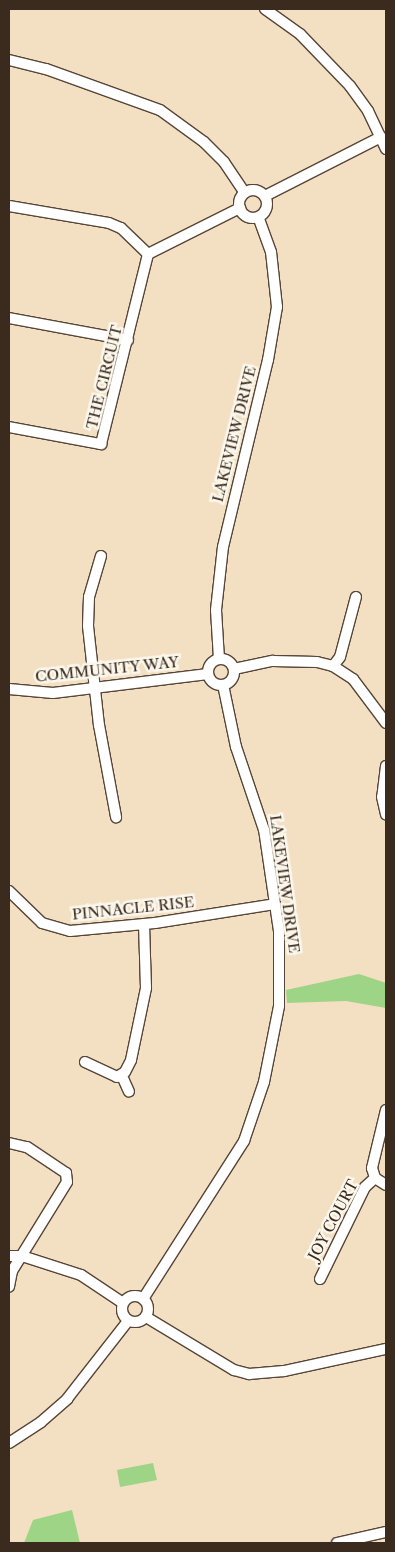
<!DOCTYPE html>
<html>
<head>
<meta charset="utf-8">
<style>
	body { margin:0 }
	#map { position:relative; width:395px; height:1552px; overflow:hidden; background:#f3dfc2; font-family:"Libre Caslon Text",serif }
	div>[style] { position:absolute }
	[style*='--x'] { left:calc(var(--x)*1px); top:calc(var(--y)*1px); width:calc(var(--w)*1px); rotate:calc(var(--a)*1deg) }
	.green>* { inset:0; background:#9dd485 }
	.roads { filter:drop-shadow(1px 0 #574537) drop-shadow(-1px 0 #574537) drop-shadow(0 1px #574537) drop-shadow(0 -1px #574537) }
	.street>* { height:10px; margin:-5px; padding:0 5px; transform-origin:5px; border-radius:5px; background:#fff }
	.street>.ring { margin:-5px; padding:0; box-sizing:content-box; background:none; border:10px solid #fff; border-radius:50% }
	span { translate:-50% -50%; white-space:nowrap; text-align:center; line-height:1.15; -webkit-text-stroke:5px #fbf7ec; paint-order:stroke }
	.street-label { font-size:15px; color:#3b2a1e }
	.frame { position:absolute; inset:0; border:10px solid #3b2a1e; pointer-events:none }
</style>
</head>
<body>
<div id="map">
	<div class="green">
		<i style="clip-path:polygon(359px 974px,386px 983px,386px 1008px,346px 1001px,287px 1003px,286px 990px)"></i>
		<i style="clip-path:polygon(153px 1463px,157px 1480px,120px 1487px,117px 1470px)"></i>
		<i style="clip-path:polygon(72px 1510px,80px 1543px,24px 1543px,33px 1520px)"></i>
	</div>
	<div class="roads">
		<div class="street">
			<i style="--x:265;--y:9;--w:43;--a:35.5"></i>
			<i style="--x:300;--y:34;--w:72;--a:46.1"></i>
			<i style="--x:350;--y:86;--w:31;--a:54"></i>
			<i style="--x:368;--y:111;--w:42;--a:64.7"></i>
			<i style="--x:9;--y:60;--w:38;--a:14"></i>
			<i style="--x:46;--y:69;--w:121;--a:19.8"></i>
			<i style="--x:160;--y:110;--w:54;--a:36"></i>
			<i style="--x:204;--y:142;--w:28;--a:45"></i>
			<i style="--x:224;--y:162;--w:37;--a:56"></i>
			<i class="ring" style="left:239px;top:190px;width:18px;height:18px"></i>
			<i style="--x:265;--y:196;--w:130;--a:-27"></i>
			<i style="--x:9;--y:206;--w:101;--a:9.6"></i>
			<i style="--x:109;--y:223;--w:13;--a:23"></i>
			<i style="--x:121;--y:228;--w:37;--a:44"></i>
			<i style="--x:9;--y:318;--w:121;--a:10.5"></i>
			<i style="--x:9;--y:427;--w:94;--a:10.5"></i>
			<i style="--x:101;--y:444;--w:196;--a:-76.1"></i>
			<i style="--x:148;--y:254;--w:103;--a:-26.6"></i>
			<i style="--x:101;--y:556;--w:43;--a:106.3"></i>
			<i style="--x:89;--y:597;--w:29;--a:92"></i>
			<i style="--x:88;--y:626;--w:100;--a:83.7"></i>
			<i style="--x:99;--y:725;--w:94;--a:79.5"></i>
			<i style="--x:219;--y:659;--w:49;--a:-93.5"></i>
			<i style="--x:216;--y:610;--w:63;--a:-83.7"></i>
			<i style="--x:223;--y:547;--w:192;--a:-76.5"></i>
			<i style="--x:268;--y:360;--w:54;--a:-80.4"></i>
			<i style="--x:277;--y:307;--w:55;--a:-96.2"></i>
			<i style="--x:271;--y:252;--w:37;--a:-110"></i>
			<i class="ring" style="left:208px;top:659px;width:16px;height:16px"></i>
			<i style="--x:333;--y:666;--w:11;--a:-52"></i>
			<i style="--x:340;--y:657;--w:62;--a:-75.1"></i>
			<i style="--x:234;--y:669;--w:40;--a:-12"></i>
			<i style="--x:273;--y:661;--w:44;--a:1.3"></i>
			<i style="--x:317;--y:662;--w:16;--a:14"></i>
			<i style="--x:333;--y:666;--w:24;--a:33"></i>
			<i style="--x:353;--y:679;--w:55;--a:53.1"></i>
			<i style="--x:9;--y:689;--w:44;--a:5.2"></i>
			<i style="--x:53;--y:693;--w:156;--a:-7"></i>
			<i style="--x:386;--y:766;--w:31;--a:97"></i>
			<i style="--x:382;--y:797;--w:18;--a:77"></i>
			<i style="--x:9;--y:891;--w:46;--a:44.1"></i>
			<i style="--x:42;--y:923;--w:29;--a:16"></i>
			<i style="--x:70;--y:931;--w:85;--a:-5.4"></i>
			<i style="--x:155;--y:923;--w:121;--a:-9"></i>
			<i style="--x:85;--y:1062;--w:35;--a:25"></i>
			<i style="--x:117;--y:1077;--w:9;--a:-32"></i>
			<i style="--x:125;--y:1072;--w:13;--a:-63"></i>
			<i style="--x:131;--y:1060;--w:74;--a:-78.2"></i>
			<i style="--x:146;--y:988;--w:64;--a:-91.8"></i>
			<i style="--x:122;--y:1076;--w:17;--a:66"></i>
			<i style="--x:386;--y:1110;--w:60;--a:103.6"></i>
			<i style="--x:372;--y:1168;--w:10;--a:73"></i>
			<i style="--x:375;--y:1178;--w:13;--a:32"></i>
			<i style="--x:9;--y:1143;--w:18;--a:13"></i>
			<i style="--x:27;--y:1147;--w:47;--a:33.7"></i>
			<i style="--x:66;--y:1173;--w:9;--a:84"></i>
			<i style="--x:67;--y:1182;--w:105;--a:121.7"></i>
			<i style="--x:12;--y:1271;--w:16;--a:101"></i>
			<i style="--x:9;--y:1256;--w:13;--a:0"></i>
			<i style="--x:22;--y:1256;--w:62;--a:17.9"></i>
			<i style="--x:81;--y:1275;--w:50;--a:33.7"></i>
			<i style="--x:320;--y:1279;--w:102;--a:-63.9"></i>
			<i style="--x:365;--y:1187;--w:13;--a:-42"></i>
			<i class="ring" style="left:122px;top:1296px;width:16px;height:16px"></i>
			<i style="--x:143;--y:1299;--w:188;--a:-57.4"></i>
			<i style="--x:244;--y:1141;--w:62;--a:-71.3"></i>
			<i style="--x:264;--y:1082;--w:77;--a:-78.8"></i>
			<i style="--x:279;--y:1006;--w:75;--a:-90"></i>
			<i style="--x:279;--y:931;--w:102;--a:-98.4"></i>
			<i style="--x:264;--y:830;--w:88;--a:-108.6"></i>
			<i style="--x:236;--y:747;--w:63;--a:-101.8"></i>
			<i style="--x:146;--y:1317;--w:103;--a:31.1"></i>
			<i style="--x:234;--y:1370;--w:16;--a:15"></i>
			<i style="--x:249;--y:1374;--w:35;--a:-5"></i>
			<i style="--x:284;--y:1371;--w:104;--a:-12.2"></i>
			<i style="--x:9;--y:1443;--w:38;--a:-33"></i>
			<i style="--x:41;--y:1422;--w:35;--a:-41"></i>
			<i style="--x:67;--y:1399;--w:99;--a:-52"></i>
			<i style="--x:337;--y:1543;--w:50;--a:-12.7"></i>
		</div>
	</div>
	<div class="street-label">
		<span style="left:104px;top:377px;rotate:-76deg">THE CIRCUIT</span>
		<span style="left:234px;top:434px;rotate:-76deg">LAKEVIEW DRIVE</span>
		<span style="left:107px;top:669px;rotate:-6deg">COMMUNITY WAY</span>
		<span style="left:285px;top:884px;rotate:82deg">LAKEVIEW DRIVE</span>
		<span style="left:133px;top:908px;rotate:-6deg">PINNACLE RISE</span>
		<span style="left:333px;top:1220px;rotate:-62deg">JOY COURT</span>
	</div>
	<div class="frame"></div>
</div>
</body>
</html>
